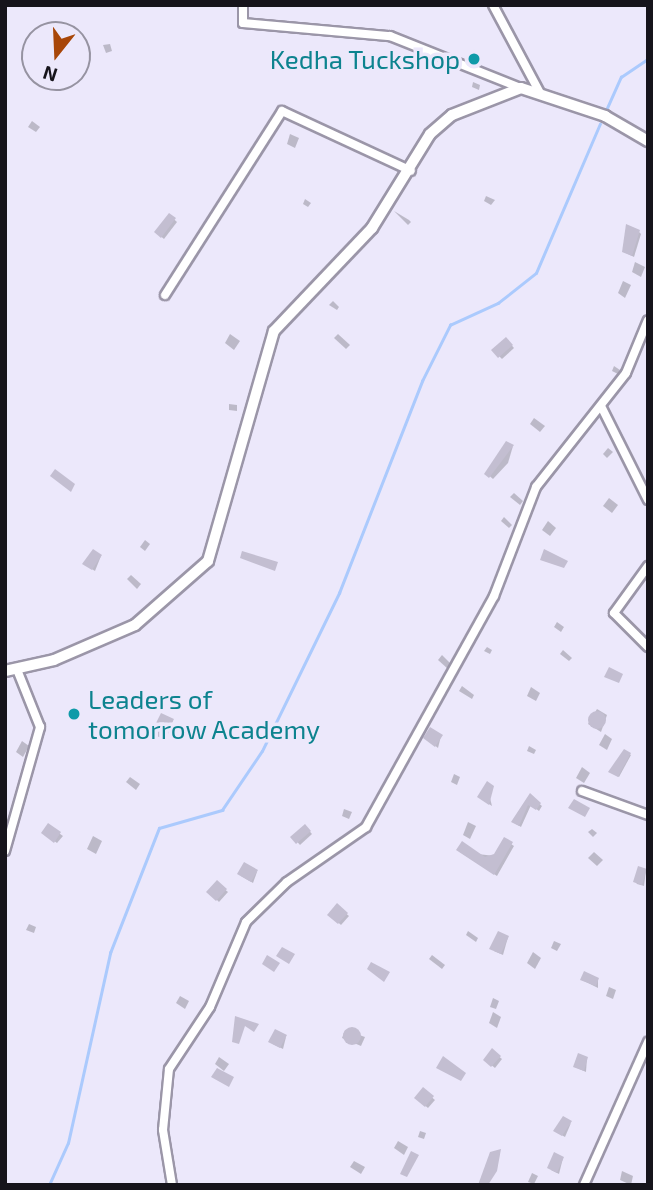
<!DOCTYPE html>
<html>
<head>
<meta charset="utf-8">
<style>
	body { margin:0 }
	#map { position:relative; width:653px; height:1190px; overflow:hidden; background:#ece8fb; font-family:"Exo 2",sans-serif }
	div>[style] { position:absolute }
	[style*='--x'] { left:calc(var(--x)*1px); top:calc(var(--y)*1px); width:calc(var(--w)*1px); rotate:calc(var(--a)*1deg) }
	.shadow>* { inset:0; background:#0003 }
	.stream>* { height:2.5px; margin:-1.25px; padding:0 1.25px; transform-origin:1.25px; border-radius:1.25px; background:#abcafd }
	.building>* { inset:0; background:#c3bed1 }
	.round { border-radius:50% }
	.roads { filter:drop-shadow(2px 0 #9b96a8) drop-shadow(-2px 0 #9b96a8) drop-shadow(0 2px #9b96a8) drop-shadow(0 -2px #9b96a8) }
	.street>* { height:8px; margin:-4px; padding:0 4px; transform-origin:4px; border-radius:4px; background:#fff }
	.secondary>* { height:10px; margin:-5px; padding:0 5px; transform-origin:5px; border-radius:5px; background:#fff }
	.dots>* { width:19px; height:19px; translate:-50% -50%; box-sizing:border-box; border:4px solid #ece8fb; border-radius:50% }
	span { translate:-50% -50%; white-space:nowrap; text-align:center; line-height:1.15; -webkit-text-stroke:7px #ece8fb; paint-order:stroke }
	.culture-label { font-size:26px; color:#0d838f }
	.right { translate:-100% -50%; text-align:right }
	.left { translate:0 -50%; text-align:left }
	.frame { position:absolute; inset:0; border:7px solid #16141b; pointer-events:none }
	.north { position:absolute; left:21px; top:21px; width:70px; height:70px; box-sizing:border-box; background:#ece8fb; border:2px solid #9693a1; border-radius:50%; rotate:198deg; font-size:19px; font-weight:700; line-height:28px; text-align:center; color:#16141b }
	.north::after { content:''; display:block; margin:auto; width:24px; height:32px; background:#a84608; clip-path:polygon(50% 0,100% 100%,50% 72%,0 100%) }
</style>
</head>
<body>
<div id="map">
	<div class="shadow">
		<i style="clip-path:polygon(110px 44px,112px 51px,106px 53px,103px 45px)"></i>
		<i style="clip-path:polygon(473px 82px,480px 85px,479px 90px,472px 87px)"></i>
		<i style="clip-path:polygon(32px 121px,40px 127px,36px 132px,28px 127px)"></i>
		<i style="clip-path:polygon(290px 134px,299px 138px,295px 148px,287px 144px)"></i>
		<i style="clip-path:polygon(486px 196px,495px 200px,491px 205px,484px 201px)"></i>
		<i style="clip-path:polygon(305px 199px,311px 203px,308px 207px,303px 204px)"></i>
		<i style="clip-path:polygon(394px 211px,409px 220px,411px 222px,408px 225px)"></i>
		<i style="clip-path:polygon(169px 215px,177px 222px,164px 239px,158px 234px)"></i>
		<i style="clip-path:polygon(639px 232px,641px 234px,634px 257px,626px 253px)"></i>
		<i style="clip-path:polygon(635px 262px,645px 267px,641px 277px,632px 272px)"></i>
		<i style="clip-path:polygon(623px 281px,631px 285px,625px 298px,618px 293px)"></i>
		<i style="clip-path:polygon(333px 301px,339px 307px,337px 310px,329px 305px)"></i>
		<i style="clip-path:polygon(230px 334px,240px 341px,234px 350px,225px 343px)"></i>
		<i style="clip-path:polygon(338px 334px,350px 345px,346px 349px,334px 338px)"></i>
		<i style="clip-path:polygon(506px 339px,514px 348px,502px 359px,493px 350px)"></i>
		<i style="clip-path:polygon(614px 366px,620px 370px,618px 374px,612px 371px)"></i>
		<i style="clip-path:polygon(229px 404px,237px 405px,237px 411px,229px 410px)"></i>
		<i style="clip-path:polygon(534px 418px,545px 426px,540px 432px,530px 424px)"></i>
		<i style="clip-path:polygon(513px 446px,508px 463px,493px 479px,486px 473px)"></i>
		<i style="clip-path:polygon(608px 448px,613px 452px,607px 458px,603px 454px)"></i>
		<i style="clip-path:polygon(514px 493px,523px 501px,520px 505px,510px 497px)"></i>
		<i style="clip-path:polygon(609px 498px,618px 505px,612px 513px,603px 506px)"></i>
		<i style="clip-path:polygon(504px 517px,512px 525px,509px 528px,501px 521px)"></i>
		<i style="clip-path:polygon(548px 521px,556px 528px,550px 536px,542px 530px)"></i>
		<i style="clip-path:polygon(145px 540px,150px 544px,145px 551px,140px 547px)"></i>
		<i style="clip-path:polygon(101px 556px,95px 571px,87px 566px)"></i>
		<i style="clip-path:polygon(131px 575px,141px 584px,137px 589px,127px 579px)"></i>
		<i style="clip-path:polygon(557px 622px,564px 627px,561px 632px,554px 627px)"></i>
		<i style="clip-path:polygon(487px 647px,492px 650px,490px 654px,484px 651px)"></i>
		<i style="clip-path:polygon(563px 650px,572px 658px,569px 661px,560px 654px)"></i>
		<i style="clip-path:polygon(442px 655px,452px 665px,448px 669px,438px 660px)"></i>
		<i style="clip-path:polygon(462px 686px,474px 695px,472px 699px,459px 691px)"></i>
		<i style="clip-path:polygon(531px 687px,540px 693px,536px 701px,527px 696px)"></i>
		<i style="clip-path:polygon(597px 709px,607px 715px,601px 732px,588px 724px)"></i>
		<i style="clip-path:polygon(173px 720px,166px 740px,155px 735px)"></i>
		<i style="clip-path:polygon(605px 734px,612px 739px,607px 750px,599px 745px)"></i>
		<i style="clip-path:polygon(441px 736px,438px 748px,428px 740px)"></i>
		<i style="clip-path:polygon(22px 741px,29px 746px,23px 757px,16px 752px)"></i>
		<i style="clip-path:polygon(529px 746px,536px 750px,534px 754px,527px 751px)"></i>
		<i style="clip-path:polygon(625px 752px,631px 755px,619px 777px,611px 772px)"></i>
		<i style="clip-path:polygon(582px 767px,590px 773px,584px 783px,576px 778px)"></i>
		<i style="clip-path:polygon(454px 774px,460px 777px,457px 785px,451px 782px)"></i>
		<i style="clip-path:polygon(130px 777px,140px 784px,136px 790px,126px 782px)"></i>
		<i style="clip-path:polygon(493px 787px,490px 798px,492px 806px,481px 799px)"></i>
		<i style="clip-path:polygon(530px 796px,542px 806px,539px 811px,531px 805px,521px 827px,516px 824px)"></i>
		<i style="clip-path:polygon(344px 809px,352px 812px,349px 819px,342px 816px)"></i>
		<i style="clip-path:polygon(468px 822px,476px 826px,470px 839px,463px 835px)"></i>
		<i style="clip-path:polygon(49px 826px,63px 836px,57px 843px,43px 833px)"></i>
		<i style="clip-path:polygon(305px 826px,312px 834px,300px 845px,293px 837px)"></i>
		<i style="clip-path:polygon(592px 829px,597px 833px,593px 837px,588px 832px)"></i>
		<i style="clip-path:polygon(93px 836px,102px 841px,96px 854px,87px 849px)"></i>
		<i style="clip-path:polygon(505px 840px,514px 846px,497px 876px,460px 852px,495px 856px)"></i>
		<i style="clip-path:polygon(594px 852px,603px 860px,597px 866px,588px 858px)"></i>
		<i style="clip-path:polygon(646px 870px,644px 886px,637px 884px,635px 881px)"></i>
		<i style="clip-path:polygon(257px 872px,253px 883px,241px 876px)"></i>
		<i style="clip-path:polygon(217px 883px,228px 892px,219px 902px,209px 892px)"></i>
		<i style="clip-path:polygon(337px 906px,349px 916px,341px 925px,330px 915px)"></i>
		<i style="clip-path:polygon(29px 924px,36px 927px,34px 933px,26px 930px)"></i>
		<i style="clip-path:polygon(468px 931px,478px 938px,476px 942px,466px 935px)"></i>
		<i style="clip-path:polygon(508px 937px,503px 955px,494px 951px)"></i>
		<i style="clip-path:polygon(554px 941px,561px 944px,557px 951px,551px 948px)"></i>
		<i style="clip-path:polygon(533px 952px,541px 958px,535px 969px,527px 963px)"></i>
		<i style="clip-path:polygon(432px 955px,445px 965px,442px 969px,429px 959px)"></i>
		<i style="clip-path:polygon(598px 979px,598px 988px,582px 980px)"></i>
		<i style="clip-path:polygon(609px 987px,616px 990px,613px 999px,606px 996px)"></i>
		<i style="clip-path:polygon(180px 996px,189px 1001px,185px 1009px,176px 1003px)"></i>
		<i style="clip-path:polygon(493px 998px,499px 1001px,496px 1009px,490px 1007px)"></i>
		<i style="clip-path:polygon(493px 1012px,501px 1017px,497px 1028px,489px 1023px)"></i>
		<i style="clip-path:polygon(345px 1030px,365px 1037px,361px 1046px,342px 1038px)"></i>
		<i style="clip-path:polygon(286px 1037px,283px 1049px,273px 1044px)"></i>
		<i style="clip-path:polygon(492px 1051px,502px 1059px,495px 1068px,485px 1060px)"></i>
		<i style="clip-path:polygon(219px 1057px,229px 1064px,224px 1071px,215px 1064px)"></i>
		<i style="clip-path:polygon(587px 1058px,586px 1072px,575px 1067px)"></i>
		<i style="clip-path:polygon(423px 1090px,435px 1100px,428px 1108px,416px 1098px)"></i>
		<i style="clip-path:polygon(571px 1123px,565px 1137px,558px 1133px)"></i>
		<i style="clip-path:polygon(420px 1131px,426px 1133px,424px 1139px,418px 1137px)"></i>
		<i style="clip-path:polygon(398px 1141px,408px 1147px,404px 1155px,394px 1148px)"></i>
		<i style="clip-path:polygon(563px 1158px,559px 1174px,551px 1170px)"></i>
		<i style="clip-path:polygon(354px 1161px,365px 1167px,361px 1174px,350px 1167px)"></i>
		<i style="clip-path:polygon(622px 1171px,633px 1176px,631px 1185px,620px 1180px)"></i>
		<i style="clip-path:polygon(532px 1173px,538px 1176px,534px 1184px,528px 1182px)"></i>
	</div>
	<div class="stream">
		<i style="--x:607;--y:108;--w:34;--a:-66"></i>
		<i style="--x:621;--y:77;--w:32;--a:-34"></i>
		<i style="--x:49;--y:1185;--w:46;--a:-65.7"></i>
		<i style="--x:68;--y:1143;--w:195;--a:-77.5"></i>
		<i style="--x:110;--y:953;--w:134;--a:-68.6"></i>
		<i style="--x:159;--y:828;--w:66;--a:-15.9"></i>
		<i style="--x:222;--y:810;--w:71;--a:-55.9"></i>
		<i style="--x:262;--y:751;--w:176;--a:-64"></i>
		<i style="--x:339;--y:593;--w:228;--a:-68.6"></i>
		<i style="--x:422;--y:381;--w:63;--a:-63.4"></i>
		<i style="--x:450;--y:325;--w:53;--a:-24.6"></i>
		<i style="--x:498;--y:303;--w:48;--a:-38.3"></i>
		<i style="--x:536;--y:273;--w:162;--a:-66.8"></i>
	</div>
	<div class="building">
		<i style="clip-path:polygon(169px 213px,176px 218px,161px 238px,154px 232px)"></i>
		<i style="clip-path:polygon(626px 224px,640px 230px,632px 256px,622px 252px)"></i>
		<i style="clip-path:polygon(506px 337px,513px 345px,498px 358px,491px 350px)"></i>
		<i style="clip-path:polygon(506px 441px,514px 445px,489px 478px,484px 474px)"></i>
		<i style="clip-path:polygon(55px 469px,75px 484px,71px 492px,50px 476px)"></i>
		<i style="clip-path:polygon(93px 549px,102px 555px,92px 570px,82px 564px)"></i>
		<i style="clip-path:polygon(544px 549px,568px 561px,564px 568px,540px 560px)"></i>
		<i style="clip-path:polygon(242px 551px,278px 562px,275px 571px,240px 558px)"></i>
		<i style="clip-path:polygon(609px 667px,623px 674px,619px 683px,604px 677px)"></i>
		<i class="round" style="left:588px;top:711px;width:18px;height:18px"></i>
		<i style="clip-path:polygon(161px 713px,174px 719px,164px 739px,151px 733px)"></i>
		<i style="clip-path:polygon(430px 727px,443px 735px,435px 747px,423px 738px)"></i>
		<i style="clip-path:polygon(624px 749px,631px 753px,618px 777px,608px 772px)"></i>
		<i style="clip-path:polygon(487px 781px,494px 786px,489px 805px,477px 797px)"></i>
		<i style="clip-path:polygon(530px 793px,541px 803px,536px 810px,528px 805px,519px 826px,511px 822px)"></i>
		<i style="clip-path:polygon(574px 799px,590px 808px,585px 817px,568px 808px)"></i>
		<i style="clip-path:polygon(48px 823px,61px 832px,54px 843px,41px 833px)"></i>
		<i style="clip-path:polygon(305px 824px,311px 831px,296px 844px,290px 837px)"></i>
		<i style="clip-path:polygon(504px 837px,513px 842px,494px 875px,456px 850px,462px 841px,485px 857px,494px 854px)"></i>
		<i style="clip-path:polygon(244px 862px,258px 870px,251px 882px,237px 874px)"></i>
		<i style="clip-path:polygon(638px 866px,647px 869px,642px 885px,633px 882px)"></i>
		<i style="clip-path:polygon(217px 880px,227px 889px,216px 901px,206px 892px)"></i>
		<i style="clip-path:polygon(337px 903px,348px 913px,338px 924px,327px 915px)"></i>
		<i style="clip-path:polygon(498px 931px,509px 936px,501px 954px,489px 949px)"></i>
		<i style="clip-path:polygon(282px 947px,295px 954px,289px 964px,276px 956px)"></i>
		<i style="clip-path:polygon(267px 955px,280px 963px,274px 972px,262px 964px)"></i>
		<i style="clip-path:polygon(371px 962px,390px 972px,384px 982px,367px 969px)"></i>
		<i style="clip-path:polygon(584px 971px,599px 978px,596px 986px,580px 980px)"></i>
		<i style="clip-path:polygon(235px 1016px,259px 1024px,254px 1032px,245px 1026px,239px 1044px,232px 1042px)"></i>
		<i class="round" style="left:343px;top:1027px;width:18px;height:18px"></i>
		<i style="clip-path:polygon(275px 1029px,287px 1035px,280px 1048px,268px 1042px)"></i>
		<i style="clip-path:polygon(492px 1048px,501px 1056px,491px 1067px,483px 1060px)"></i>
		<i style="clip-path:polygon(578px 1053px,588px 1057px,584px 1071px,573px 1067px)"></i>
		<i style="clip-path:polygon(443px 1056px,466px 1073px,461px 1081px,436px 1068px)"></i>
		<i style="clip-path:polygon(217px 1068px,234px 1077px,229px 1087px,211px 1077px)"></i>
		<i style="clip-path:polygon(423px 1087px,434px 1096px,425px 1107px,414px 1098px)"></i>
		<i style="clip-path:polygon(563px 1116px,572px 1121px,562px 1136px,553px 1131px)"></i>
		<i style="clip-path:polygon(501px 1149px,497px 1171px,488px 1185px,478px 1185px,490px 1152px)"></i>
		<i style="clip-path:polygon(411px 1151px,419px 1155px,407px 1177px,400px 1174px)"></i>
		<i style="clip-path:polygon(554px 1152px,564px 1157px,557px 1173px,547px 1168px)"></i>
	</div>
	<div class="roads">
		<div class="street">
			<i style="--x:243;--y:5;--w:18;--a:90"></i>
			<i style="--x:243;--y:23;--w:148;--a:5.1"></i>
			<i style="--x:390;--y:36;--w:141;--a:21.7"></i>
			<i style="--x:493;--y:5;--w:100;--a:61.9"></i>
			<i style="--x:165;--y:295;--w:218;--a:-57.5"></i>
			<i style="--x:282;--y:111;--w:142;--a:24.9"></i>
			<i style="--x:601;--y:406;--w:105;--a:63.4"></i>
			<i style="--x:648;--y:566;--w:58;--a:125.9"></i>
			<i style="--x:614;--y:613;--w:48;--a:45"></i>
			<i style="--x:582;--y:791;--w:70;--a:20"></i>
			<i style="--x:5;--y:851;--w:129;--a:-74.2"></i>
			<i style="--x:40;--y:727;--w:59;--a:-111.8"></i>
			<i style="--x:172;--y:1185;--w:56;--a:-99.3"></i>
			<i style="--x:163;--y:1130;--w:61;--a:-84.4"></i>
			<i style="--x:169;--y:1069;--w:74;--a:-56.5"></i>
			<i style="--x:210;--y:1007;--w:92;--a:-67"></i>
			<i style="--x:246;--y:922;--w:57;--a:-44.3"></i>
			<i style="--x:287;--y:882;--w:96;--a:-34.8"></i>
			<i style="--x:366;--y:827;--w:264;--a:-61"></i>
			<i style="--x:494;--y:596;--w:117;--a:-68.9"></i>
			<i style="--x:536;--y:487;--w:145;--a:-51.7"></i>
			<i style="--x:626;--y:373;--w:57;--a:-67.5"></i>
			<i style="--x:584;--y:1185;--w:157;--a:-65.9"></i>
		</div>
		<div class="secondary">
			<i style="--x:5;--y:671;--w:50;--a:-12.7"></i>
			<i style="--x:54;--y:660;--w:88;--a:-23.4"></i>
			<i style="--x:135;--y:625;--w:97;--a:-41.2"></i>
			<i style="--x:208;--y:561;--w:239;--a:-74"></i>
			<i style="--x:274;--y:331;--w:142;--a:-46.4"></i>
			<i style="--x:372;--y:228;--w:110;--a:-58.3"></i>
			<i style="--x:430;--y:134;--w:29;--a:-41"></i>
			<i style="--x:452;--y:115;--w:74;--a:-21.4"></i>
			<i style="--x:521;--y:88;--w:89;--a:18.4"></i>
			<i style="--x:605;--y:116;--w:50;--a:30.2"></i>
		</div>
	</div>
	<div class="dots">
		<i style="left:474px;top:59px;background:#0f9aa8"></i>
		<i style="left:74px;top:714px;background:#0f9aa8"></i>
	</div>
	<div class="culture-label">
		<span class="right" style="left:460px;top:59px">Kedha Tuckshop</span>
		<span class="left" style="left:88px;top:714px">Leaders of<br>tomorrow Academy</span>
	</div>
	<div class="frame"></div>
	<div class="north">N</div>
</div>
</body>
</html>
